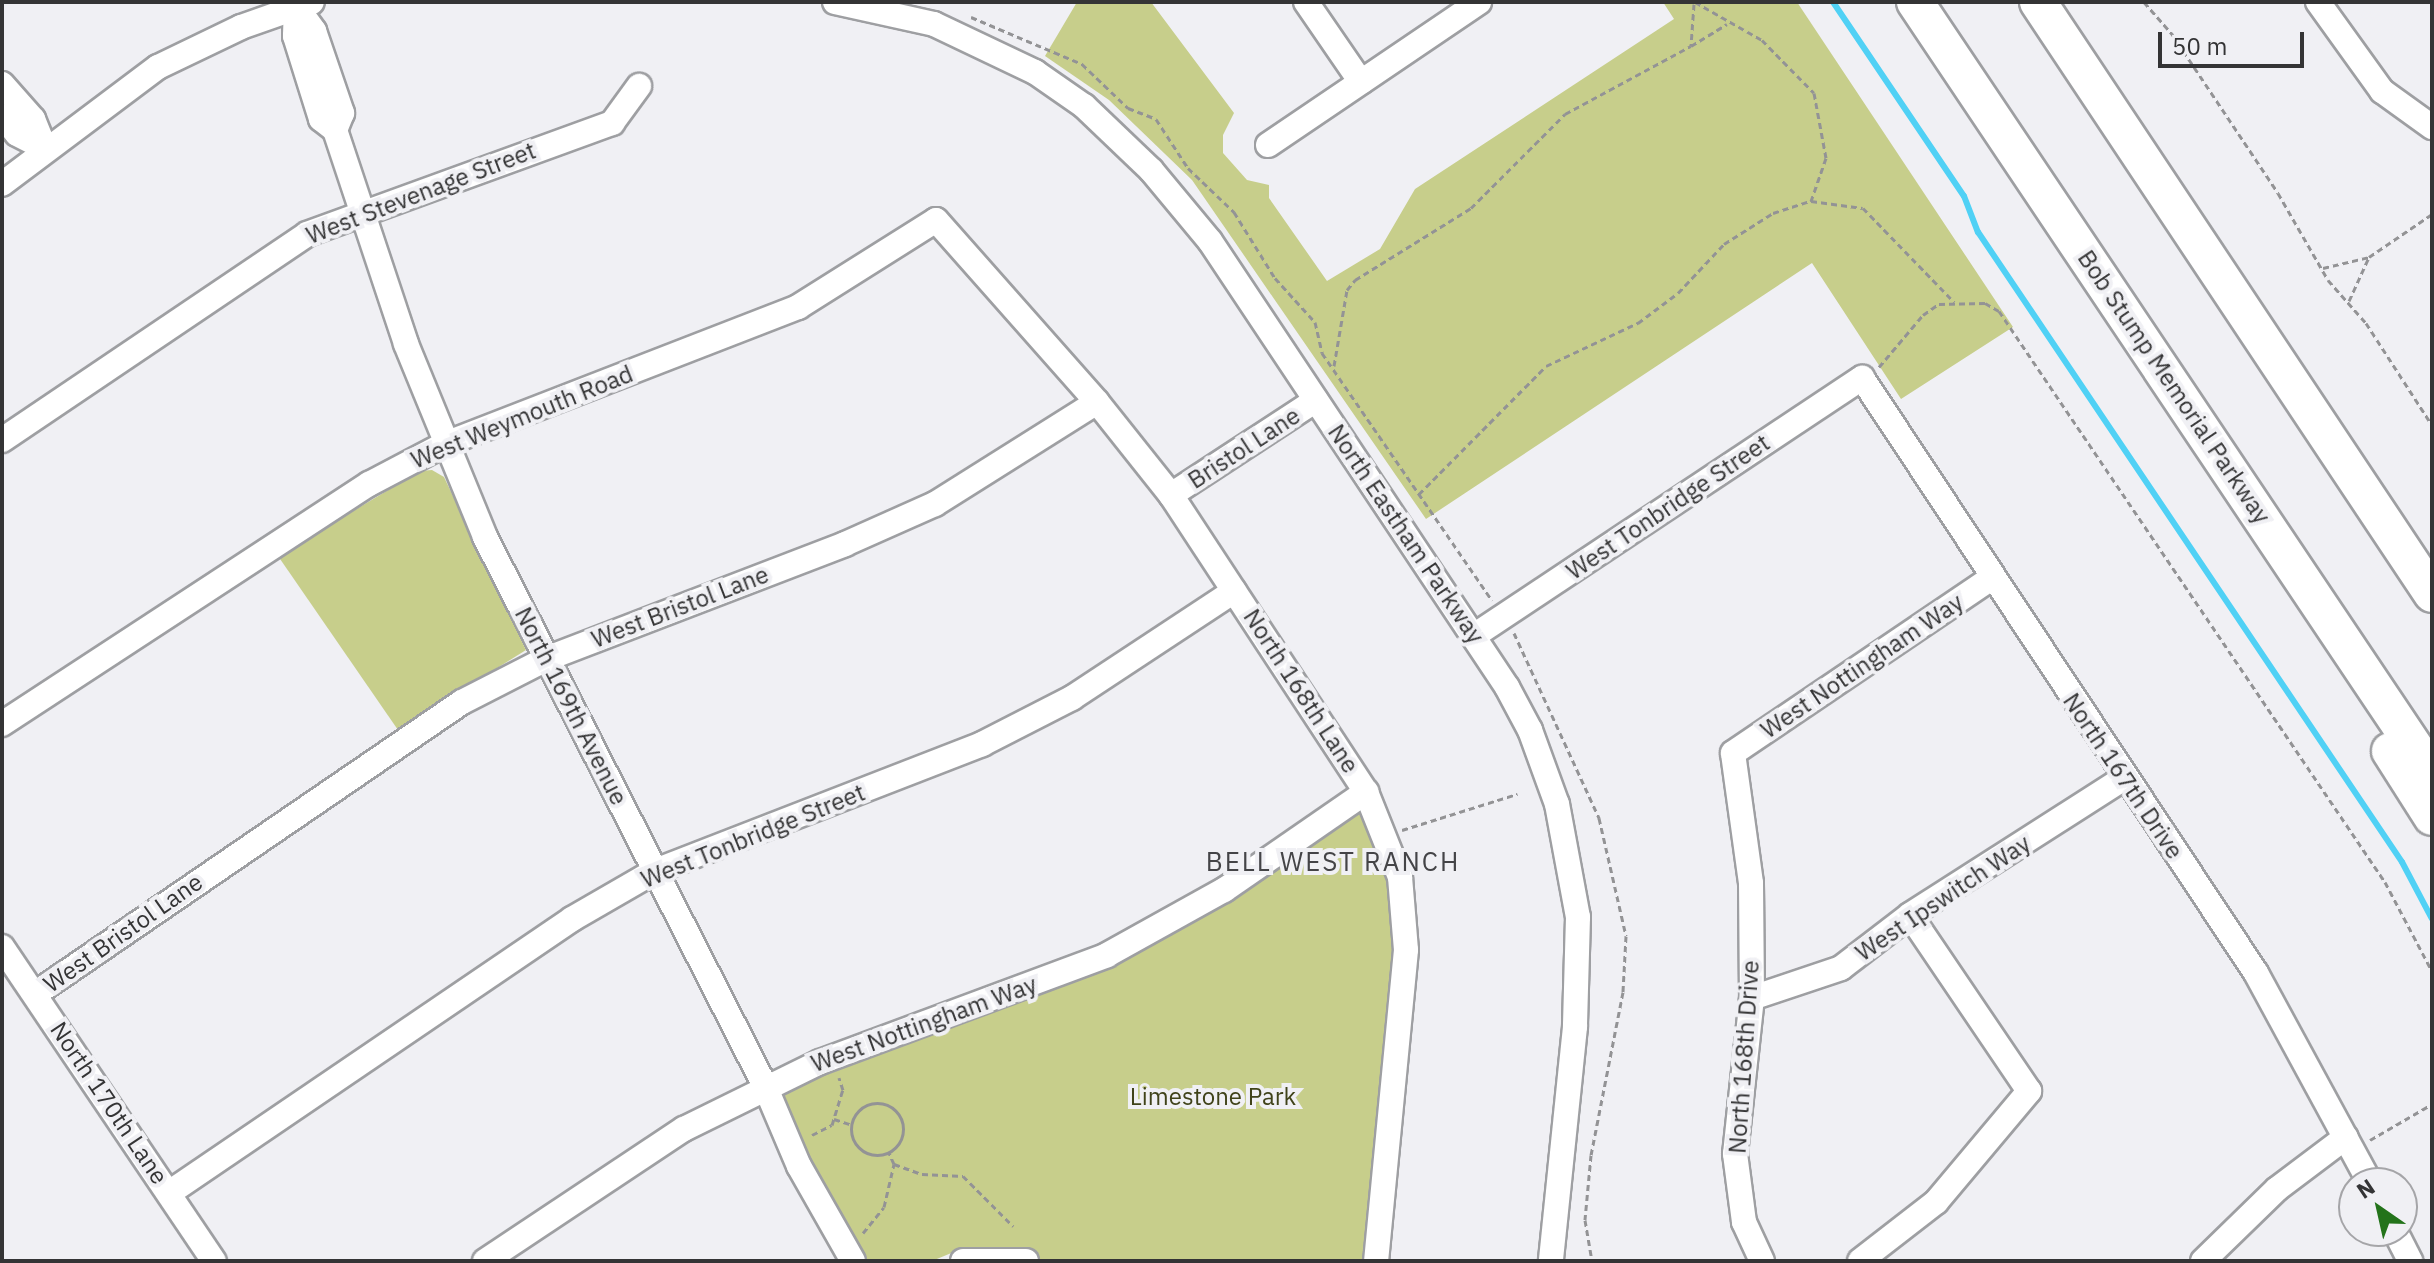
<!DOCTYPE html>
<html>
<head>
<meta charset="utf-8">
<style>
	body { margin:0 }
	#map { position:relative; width:2434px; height:1263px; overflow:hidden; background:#f0f0f4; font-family:"IBM Plex Sans",sans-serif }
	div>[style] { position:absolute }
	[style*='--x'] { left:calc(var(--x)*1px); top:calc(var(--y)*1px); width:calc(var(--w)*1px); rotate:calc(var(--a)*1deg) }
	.green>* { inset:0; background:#c7ce8b }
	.stream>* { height:6px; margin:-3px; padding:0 3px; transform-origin:3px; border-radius:3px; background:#50d1f5 }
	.path>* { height:3px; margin-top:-1.5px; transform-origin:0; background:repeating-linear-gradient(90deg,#939395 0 6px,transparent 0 10px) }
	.path>.ring { margin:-1.5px; padding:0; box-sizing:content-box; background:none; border:3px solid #939395; border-radius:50% }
	.roads { filter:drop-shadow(2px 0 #9e9fa2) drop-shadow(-2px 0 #9e9fa2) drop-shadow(0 2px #9e9fa2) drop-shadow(0 -2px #9e9fa2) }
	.minor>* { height:24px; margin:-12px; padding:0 12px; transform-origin:12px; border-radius:12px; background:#fff }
	.highway>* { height:36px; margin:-18px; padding:0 18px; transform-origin:18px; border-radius:18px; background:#fff }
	span { translate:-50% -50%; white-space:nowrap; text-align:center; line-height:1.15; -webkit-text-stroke:8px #f0f0f4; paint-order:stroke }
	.street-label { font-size:24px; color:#343435 }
	.park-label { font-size:24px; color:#40431a }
	.neighbourhood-label { font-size:26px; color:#444447; letter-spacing:2px }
	.frame { position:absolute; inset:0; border:4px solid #343435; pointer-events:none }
	.north { position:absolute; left:2338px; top:1167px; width:80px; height:80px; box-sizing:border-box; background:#f0f0f4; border:2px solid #a5a5a8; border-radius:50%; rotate:326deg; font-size:22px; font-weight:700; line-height:32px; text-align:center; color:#343435 }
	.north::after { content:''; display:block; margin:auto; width:28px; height:36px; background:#23731a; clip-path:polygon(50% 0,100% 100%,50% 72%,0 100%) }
	.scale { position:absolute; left:2158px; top:32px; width:146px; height:36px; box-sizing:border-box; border:4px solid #343435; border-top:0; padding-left:10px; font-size:24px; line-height:28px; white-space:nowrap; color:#343435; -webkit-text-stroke:6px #f0f0f4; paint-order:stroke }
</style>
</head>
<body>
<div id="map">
	<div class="green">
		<i style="clip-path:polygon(1077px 2px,1151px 2px,1234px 113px,1223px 135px,1223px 153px,1247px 180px,1269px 185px,1269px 198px,1327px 281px,1380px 249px,1415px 189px,1674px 19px,1663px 2px,1797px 2px,2013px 327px,1901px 399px,1812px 263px,1426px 519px,1192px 180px,1109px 100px,1045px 56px)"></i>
		<i style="clip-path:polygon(432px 470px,444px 477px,526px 650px,398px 730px,278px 556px,420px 471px)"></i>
		<i style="clip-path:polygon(1361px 811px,1388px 880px,1394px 950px,1364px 1261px,1045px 1261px,1029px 1255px,961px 1249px,932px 1261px,867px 1261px,810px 1160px,781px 1092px,1112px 966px,1230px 901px)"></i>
	</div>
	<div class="stream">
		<i style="--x:1833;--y:2;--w:234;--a:56"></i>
		<i style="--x:1964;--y:196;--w:39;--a:69"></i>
		<i style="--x:1978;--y:232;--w:759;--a:56.06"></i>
		<i style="--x:2402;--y:862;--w:64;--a:62.2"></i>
	</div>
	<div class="path">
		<i style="--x:1695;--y:2;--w:77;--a:29.6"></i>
		<i style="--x:1762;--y:40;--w:74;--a:45.5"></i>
		<i style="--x:1814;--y:93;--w:66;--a:79.5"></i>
		<i style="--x:1826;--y:158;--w:46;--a:109.2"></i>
		<i style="--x:2144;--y:2;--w:43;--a:48.8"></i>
		<i style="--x:2172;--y:34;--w:191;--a:56.3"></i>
		<i style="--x:2278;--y:193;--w:100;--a:60.1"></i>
		<i style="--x:2328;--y:280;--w:57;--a:48.5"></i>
		<i style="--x:2366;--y:323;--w:121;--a:57.1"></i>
		<i style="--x:1694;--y:4;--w:42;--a:94.1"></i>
		<i style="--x:1691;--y:46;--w:42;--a:-31.4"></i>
		<i style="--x:971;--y:17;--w:121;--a:22.9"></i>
		<i style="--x:1082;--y:64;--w:64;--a:43.7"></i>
		<i style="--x:1128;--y:108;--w:30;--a:21"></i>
		<i style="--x:1156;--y:119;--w:59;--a:56.9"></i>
		<i style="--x:1188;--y:168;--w:64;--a:43.7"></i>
		<i style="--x:1234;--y:212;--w:78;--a:58.2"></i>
		<i style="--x:1275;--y:278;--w:59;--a:47.7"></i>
		<i style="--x:1315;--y:322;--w:32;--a:77"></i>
		<i style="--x:1322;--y:353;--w:300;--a:55.5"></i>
		<i style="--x:2323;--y:268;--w:47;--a:-13.4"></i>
		<i style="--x:2349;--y:301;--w:48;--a:-65.6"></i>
		<i style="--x:2369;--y:257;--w:76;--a:-34.3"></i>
		<i style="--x:1334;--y:366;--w:77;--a:-80.3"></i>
		<i style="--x:1347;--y:290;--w:13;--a:-51"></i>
		<i style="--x:1355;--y:280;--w:137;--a:-31.8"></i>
		<i style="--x:1471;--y:208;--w:133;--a:-45"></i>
		<i style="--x:1565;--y:114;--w:143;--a:-28.4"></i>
		<i style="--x:1879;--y:367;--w:68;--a:-49.8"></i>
		<i style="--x:1923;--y:315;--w:19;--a:-35"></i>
		<i style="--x:1939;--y:304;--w:46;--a:-1.2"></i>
		<i style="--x:1985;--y:303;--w:16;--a:30"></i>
		<i style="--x:1999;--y:311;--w:689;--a:55.94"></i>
		<i style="--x:2385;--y:882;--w:101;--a:62.2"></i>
		<i style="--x:1419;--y:494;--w:180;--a:-45.2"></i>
		<i style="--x:1546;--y:366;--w:102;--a:-25.1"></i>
		<i style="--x:1638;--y:323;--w:50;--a:-36.9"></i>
		<i style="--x:1678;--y:293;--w:67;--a:-46.8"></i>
		<i style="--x:1724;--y:244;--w:58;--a:-32.3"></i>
		<i style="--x:1773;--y:213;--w:40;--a:-18"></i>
		<i style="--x:1811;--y:201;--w:52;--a:7.7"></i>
		<i style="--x:1863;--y:208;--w:131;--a:45.9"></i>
		<i style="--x:1514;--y:633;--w:204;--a:65.3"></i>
		<i style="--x:1599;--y:818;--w:121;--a:77.1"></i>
		<i style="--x:1626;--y:936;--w:56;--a:93.1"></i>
		<i style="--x:1623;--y:992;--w:166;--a:101.1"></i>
		<i style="--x:1591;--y:1155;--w:65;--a:95.3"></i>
		<i style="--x:1585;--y:1220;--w:42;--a:80.3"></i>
		<i style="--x:1402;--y:830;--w:121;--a:-17.4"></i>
		<i class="ring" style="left:851px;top:1103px;width:49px;height:49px"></i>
		<i style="--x:834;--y:1119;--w:19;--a:18"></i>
		<i style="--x:812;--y:1135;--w:22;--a:-27"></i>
		<i style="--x:832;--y:1125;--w:37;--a:-73"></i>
		<i style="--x:843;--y:1090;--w:13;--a:-108"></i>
		<i style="--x:2370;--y:1140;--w:72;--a:-30.1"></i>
		<i style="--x:894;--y:1164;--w:30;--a:20"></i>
		<i style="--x:922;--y:1174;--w:41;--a:2.8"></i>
		<i style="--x:963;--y:1176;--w:71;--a:45"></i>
		<i style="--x:863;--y:1233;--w:33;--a:-51"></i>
		<i style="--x:884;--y:1207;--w:44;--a:-76.9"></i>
		<i style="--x:894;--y:1164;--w:12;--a:-114"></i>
	</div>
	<div class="roads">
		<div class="minor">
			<i style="--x:835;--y:2;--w:101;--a:12.5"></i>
			<i style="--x:934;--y:24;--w:112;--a:25.4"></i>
			<i style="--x:1035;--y:72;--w:60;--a:34.8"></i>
			<i style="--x:1084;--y:106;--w:93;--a:43.7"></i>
			<i style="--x:1151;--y:170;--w:92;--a:50.3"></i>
			<i style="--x:1210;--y:241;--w:536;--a:56.34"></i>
			<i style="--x:1507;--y:687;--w:49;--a:61.9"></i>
			<i style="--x:1530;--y:730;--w:79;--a:70"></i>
			<i style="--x:1557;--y:804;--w:115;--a:79.5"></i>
			<i style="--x:1578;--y:917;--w:110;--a:91.6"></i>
			<i style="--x:1575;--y:1027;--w:235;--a:95.9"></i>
			<i style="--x:1306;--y:2;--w:97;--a:55.5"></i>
			<i style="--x:2318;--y:2;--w:110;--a:54.3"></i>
			<i style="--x:2382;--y:91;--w:62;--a:35.8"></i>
			<i style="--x:296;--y:6;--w:30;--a:92"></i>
			<i style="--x:295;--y:36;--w:87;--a:72.6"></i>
			<i style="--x:321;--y:119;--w:18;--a:38"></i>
			<i style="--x:335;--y:130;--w:225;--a:71.6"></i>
			<i style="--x:406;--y:344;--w:209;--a:67.7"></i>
			<i style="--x:485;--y:537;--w:616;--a:62.98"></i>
			<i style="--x:765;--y:1086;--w:87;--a:67"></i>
			<i style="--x:799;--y:1166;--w:109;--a:60.4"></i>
			<i style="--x:296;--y:6;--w:31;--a:54"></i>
			<i style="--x:314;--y:31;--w:87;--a:71.1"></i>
			<i style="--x:342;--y:113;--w:18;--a:112"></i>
			<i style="--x:2;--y:84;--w:47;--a:48.5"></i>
			<i style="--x:33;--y:119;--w:31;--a:68"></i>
			<i style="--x:2;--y:116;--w:23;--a:50"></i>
			<i style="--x:17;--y:134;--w:31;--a:27"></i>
			<i style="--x:1268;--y:145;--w:255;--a:-34.1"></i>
			<i style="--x:2;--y:184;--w:195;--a:-36.9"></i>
			<i style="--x:158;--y:67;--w:92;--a:-25.7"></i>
			<i style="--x:241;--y:27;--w:75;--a:-19.4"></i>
			<i style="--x:2;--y:440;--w:368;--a:-34"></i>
			<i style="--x:307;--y:234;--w:325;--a:-20"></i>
			<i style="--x:612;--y:123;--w:46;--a:-53.9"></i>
			<i style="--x:1171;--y:495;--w:173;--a:-33.2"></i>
			<i style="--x:1475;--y:635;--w:465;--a:-33.6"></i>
			<i style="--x:1862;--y:378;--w:714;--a:56.49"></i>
			<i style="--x:2256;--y:973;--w:239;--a:61.5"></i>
			<i style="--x:2;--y:724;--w:439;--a:-33.2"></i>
			<i style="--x:369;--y:484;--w:86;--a:-27.8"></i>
			<i style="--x:445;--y:444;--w:379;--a:-21.2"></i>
			<i style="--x:798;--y:307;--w:163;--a:-32.2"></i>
			<i style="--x:936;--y:220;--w:243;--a:48.5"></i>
			<i style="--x:1097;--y:402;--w:119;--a:51.5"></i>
			<i style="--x:1171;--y:495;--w:355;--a:56.7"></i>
			<i style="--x:1366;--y:792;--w:92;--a:68.2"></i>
			<i style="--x:1400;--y:877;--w:73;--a:85.3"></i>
			<i style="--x:1406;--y:950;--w:312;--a:95.5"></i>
			<i style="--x:2;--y:947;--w:379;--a:56"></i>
			<i style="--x:35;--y:994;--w:517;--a:-34.37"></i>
			<i style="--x:462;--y:702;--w:94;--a:-27.1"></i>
			<i style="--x:546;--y:659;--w:320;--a:-21"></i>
			<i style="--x:845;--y:544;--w:98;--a:-24"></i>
			<i style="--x:935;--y:504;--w:191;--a:-32.2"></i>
			<i style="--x:1752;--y:998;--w:94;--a:-18.6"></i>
			<i style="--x:1841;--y:968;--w:87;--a:-37.5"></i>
			<i style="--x:1910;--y:915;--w:254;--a:-32.6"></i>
			<i style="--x:169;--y:1193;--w:487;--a:-34.2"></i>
			<i style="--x:572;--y:919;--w:96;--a:-30"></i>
			<i style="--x:655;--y:871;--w:351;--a:-21.2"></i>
			<i style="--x:982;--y:744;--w:101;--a:-27.1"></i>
			<i style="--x:1072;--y:698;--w:194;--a:-33.4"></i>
			<i style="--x:2395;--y:1231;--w:34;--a:63"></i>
			<i style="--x:485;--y:1261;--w:239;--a:-33.6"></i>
			<i style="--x:684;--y:1129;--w:152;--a:-26.2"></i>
			<i style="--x:820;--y:1062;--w:306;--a:-20.4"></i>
			<i style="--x:1107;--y:955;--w:134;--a:-29.1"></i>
			<i style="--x:1224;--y:890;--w:173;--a:-34.6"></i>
			<i style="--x:963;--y:1261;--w:63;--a:0"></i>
			<i style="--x:1762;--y:1261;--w:43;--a:-114.8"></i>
			<i style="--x:1744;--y:1222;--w:69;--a:-97.5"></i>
			<i style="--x:1735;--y:1154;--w:157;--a:-83.8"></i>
			<i style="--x:1752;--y:998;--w:115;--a:-90.5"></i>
			<i style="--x:1751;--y:883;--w:131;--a:-97.9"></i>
			<i style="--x:1733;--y:753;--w:312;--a:-34.1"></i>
			<i style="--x:1860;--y:1261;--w:96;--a:-37.8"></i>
			<i style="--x:1936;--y:1202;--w:145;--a:-50"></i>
			<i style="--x:2029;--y:1091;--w:212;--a:-124.1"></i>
			<i style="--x:2203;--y:1261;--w:103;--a:-44.2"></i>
			<i style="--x:2277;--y:1189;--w:86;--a:-37"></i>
		</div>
		<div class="highway">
			<i style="--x:1915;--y:2;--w:928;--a:56.16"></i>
			<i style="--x:2038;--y:2;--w:711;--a:56.35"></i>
			<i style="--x:2390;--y:751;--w:78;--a:57.5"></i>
		</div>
	</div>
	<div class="street-label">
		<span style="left:421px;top:193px;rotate:-21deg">West Stevenage Street</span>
		<span style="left:2174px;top:387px;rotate:56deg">Bob Stump Memorial Parkway</span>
		<span style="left:522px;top:417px;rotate:-22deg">West Weymouth Road</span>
		<span style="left:1244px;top:448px;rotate:-33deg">Bristol Lane</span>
		<span style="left:1668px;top:507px;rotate:-34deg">West Tonbridge Street</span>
		<span style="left:1406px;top:534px;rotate:56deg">North Eastham Parkway</span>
		<span style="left:680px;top:607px;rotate:-21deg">West Bristol Lane</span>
		<span style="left:1862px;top:666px;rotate:-34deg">West Nottingham Way</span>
		<span style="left:1301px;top:691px;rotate:57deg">North 168th Lane</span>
		<span style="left:571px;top:706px;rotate:63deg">North 169th Avenue</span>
		<span style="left:2123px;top:776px;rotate:56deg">North 167th Drive</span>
		<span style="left:753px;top:836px;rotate:-22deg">West Tonbridge Street</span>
		<span style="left:1943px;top:898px;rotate:-34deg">West Ipswitch Way</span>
		<span style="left:123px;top:933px;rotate:-35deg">West Bristol Lane</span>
		<span style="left:924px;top:1024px;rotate:-20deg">West Nottingham Way</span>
		<span style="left:1744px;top:1057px;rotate:-86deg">North 168th Drive</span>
		<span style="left:109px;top:1103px;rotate:56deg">North 170th Lane</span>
	</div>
	<div class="park-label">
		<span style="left:1213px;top:1097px">Limestone Park</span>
	</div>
	<div class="neighbourhood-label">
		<span style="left:1333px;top:862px">BELL WEST RANCH</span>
	</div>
	<div class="frame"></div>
	<div class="north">N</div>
	<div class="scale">50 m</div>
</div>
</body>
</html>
